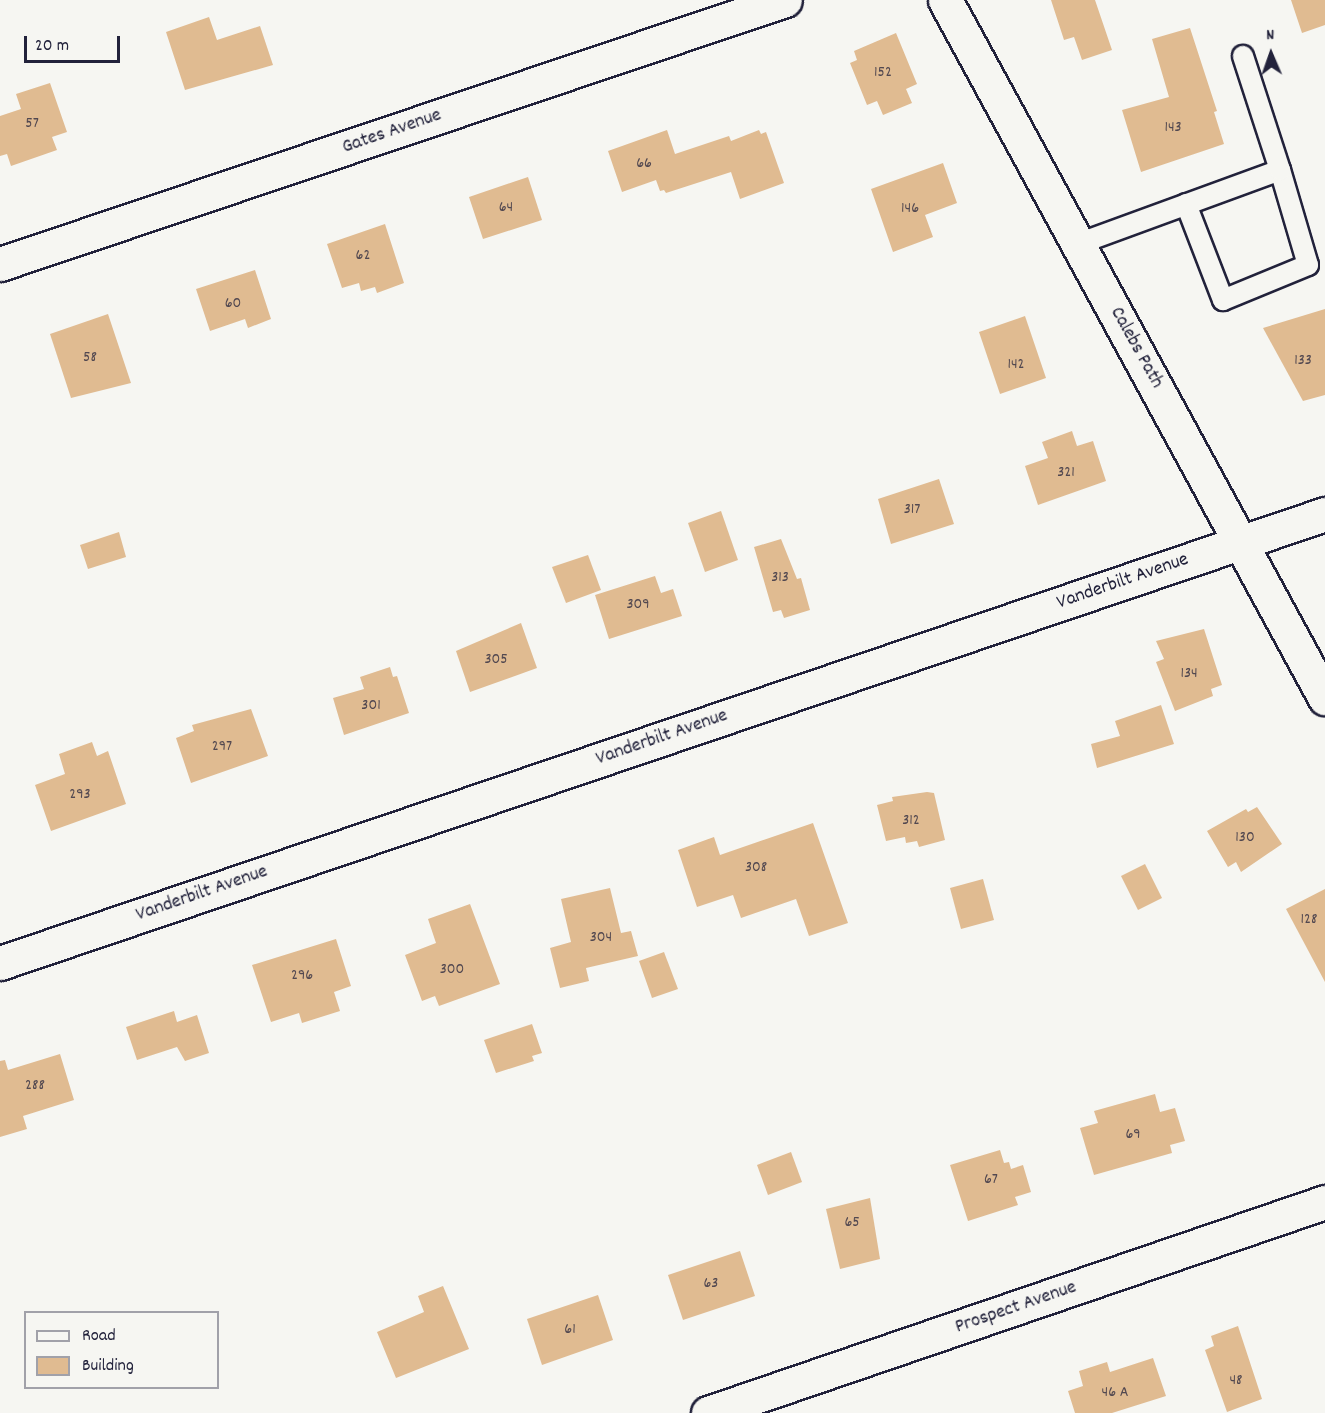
<!DOCTYPE html>
<html>
<head>
<meta charset="utf-8">
<style>
	body { margin:0 }
	#map { position:relative; width:1325px; height:1413px; overflow:hidden; background:#f6f6f2; font-family:Dekko,sans-serif }
	div>[style] { position:absolute }
	[style*='--x'] { left:calc(var(--x)*1px); top:calc(var(--y)*1px); width:calc(var(--w)*1px); rotate:calc(var(--a)*1deg) }
	.building>* { inset:0; background:#e0bb91 }
	.roads { filter:drop-shadow(2px 0 #22223b) drop-shadow(-2px 0 #22223b) drop-shadow(0 2px #22223b) drop-shadow(0 -2px #22223b) }
	.service>* { height:20px; margin:-10px; padding:0 10px; transform-origin:10px; border-radius:10px; background:#f6f6f2 }
	.minor>* { height:33px; margin:-16.5px; padding:0 16.5px; transform-origin:16.5px; border-radius:16.5px; background:#f6f6f2 }
	.tertiary>* { height:33px; margin:-16.5px; padding:0 16.5px; transform-origin:16.5px; border-radius:16.5px; background:#f6f6f2 }
	span { translate:-50% -50%; white-space:nowrap; text-align:center; line-height:1.15; -webkit-text-stroke:5px #f6f6f2; paint-order:stroke }
	.number-label { font-size:16px; color:#524850 }
	.number-label span { -webkit-text-stroke-width:0 }
	.street-label { font-size:20px; color:#22223b }
	.legend { position:absolute; left:24px; top:1311px; width:195px; height:78px; box-sizing:border-box; background:#f6f6f2; border:2px solid #a1a1a9; margin:0; padding:8px 10px; list-style:none; font-size:18px; color:#22223b }
	.legend li { display:flex; align-items:center; gap:12px; height:30px }
	.legend b { width:30px; border:2px solid #a1a1a9 }
	.north { position:absolute; left:1241px; top:24px; width:60px; height:60px; -webkit-text-stroke:4px #f6f6f2; paint-order:stroke; rotate:358deg; font-size:16px; font-weight:700; line-height:24px; text-align:center; color:#22223b }
	.north::after { content:''; display:block; margin:auto; width:21px; height:27px; background:#22223b; clip-path:polygon(50% 0,100% 100%,50% 72%,0 100%) }
	.scale { position:absolute; left:24px; top:36px; width:96px; height:27px; box-sizing:border-box; border:3px solid #22223b; border-top:0; padding-left:8px; font-size:18px; line-height:21px; white-space:nowrap; color:#22223b; -webkit-text-stroke:4px #f6f6f2; paint-order:stroke }
</style>
</head>
<body>
<div id="map">
	<div class="building">
		<i style="clip-path:polygon(1051px 0,1095px 0,1112px 50px,1082px 60px,1074px 37px,1064px 40px)"></i>
		<i style="clip-path:polygon(1291px 0,1325px 0,1325px 25px,1302px 33px)"></i>
		<i style="clip-path:polygon(209px 17px,217px 40px,260px 26px,273px 65px,185px 90px,166px 32px)"></i>
		<i style="clip-path:polygon(1190px 28px,1217px 111px,1214px 112px,1224px 144px,1141px 172px,1122px 110px,1169px 97px,1152px 39px)"></i>
		<i style="clip-path:polygon(896px 33px,917px 84px,906px 89px,912px 103px,883px 115px,877px 101px,867px 105px,850px 63px,857px 60px,854px 51px)"></i>
		<i style="clip-path:polygon(50px 83px,67px 132px,52px 137px,57px 150px,11px 166px,7px 154px,0 156px,0 116px,21px 109px,16px 94px)"></i>
		<i style="clip-path:polygon(667px 130px,675px 154px,729px 136px,731px 141px,759px 130px,761px 134px,766px 132px,784px 183px,740px 199px,731px 172px,666px 193px,664px 190px,660px 191px,656px 180px,622px 192px,608px 151px)"></i>
		<i style="clip-path:polygon(943px 163px,957px 203px,925px 215px,933px 237px,893px 252px,871px 189px)"></i>
		<i style="clip-path:polygon(528px 177px,542px 220px,483px 239px,469px 197px)"></i>
		<i style="clip-path:polygon(385px 224px,404px 283px,377px 293px,375px 287px,361px 291px,359px 283px,342px 288px,327px 244px)"></i>
		<i style="clip-path:polygon(255px 270px,271px 319px,248px 328px,245px 319px,210px 331px,196px 289px)"></i>
		<i style="clip-path:polygon(1325px 309px,1325px 395px,1303px 401px,1263px 328px)"></i>
		<i style="clip-path:polygon(108px 314px,131px 383px,71px 398px,50px 334px)"></i>
		<i style="clip-path:polygon(1025px 316px,1046px 378px,1000px 394px,979px 332px)"></i>
		<i style="clip-path:polygon(1072px 431px,1077px 446px,1093px 441px,1106px 481px,1038px 505px,1025px 466px,1048px 458px,1042px 442px)"></i>
		<i style="clip-path:polygon(939px 479px,954px 524px,891px 544px,878px 499px)"></i>
		<i style="clip-path:polygon(721px 511px,738px 560px,705px 572px,688px 523px)"></i>
		<i style="clip-path:polygon(119px 532px,126px 557px,88px 569px,80px 545px)"></i>
		<i style="clip-path:polygon(781px 539px,797px 579px,801px 578px,810px 610px,784px 618px,781px 610px,773px 612px,754px 547px)"></i>
		<i style="clip-path:polygon(588px 555px,601px 590px,566px 603px,552px 567px)"></i>
		<i style="clip-path:polygon(655px 576px,661px 593px,673px 589px,682px 616px,609px 639px,595px 595px)"></i>
		<i style="clip-path:polygon(521px 623px,537px 668px,470px 692px,456px 651px)"></i>
		<i style="clip-path:polygon(1204px 629px,1222px 685px,1211px 689px,1213px 696px,1175px 711px,1156px 662px,1164px 659px,1156px 641px)"></i>
		<i style="clip-path:polygon(390px 667px,393px 677px,397px 676px,409px 713px,344px 735px,333px 698px,364px 689px,360px 677px)"></i>
		<i style="clip-path:polygon(1161px 705px,1174px 744px,1097px 768px,1091px 744px,1120px 736px,1115px 721px)"></i>
		<i style="clip-path:polygon(251px 709px,268px 756px,191px 783px,176px 738px,194px 731px,192px 725px)"></i>
		<i style="clip-path:polygon(92px 742px,97px 756px,108px 751px,126px 804px,51px 831px,35px 785px,65px 774px,59px 754px)"></i>
		<i style="clip-path:polygon(927px 792px,934px 793px,945px 840px,919px 847px,917px 841px,906px 843px,905px 837px,886px 841px,877px 805px,893px 801px,892px 797px)"></i>
		<i style="clip-path:polygon(1257px 807px,1282px 844px,1241px 872px,1236px 862px,1228px 867px,1207px 831px,1246px 809px,1248px 812px)"></i>
		<i style="clip-path:polygon(813px 823px,848px 923px,809px 936px,796px 899px,741px 918px,733px 895px,697px 907px,678px 850px,714px 837px,720px 855px)"></i>
		<i style="clip-path:polygon(1145px 864px,1162px 898px,1138px 910px,1121px 876px)"></i>
		<i style="clip-path:polygon(983px 879px,994px 920px,961px 929px,950px 888px)"></i>
		<i style="clip-path:polygon(610px 888px,621px 933px,631px 931px,638px 956px,586px 968px,589px 981px,560px 988px,550px 948px,571px 942px,561px 899px)"></i>
		<i style="clip-path:polygon(1325px 889px,1325px 982px,1286px 909px)"></i>
		<i style="clip-path:polygon(470px 904px,500px 984px,439px 1006px,435px 996px,422px 1001px,405px 955px,436px 943px,428px 919px)"></i>
		<i style="clip-path:polygon(336px 939px,351px 986px,334px 992px,340px 1011px,302px 1023px,299px 1013px,271px 1022px,252px 965px)"></i>
		<i style="clip-path:polygon(664px 952px,678px 989px,652px 998px,639px 961px)"></i>
		<i style="clip-path:polygon(174px 1011px,177px 1022px,197px 1015px,209px 1053px,185px 1061px,177px 1047px,137px 1060px,126px 1027px)"></i>
		<i style="clip-path:polygon(532px 1024px,542px 1053px,532px 1056px,534px 1061px,496px 1073px,484px 1040px)"></i>
		<i style="clip-path:polygon(60px 1054px,74px 1100px,23px 1116px,27px 1129px,0 1137px,0 1061px,5px 1060px,8px 1070px)"></i>
		<i style="clip-path:polygon(1155px 1094px,1160px 1112px,1175px 1108px,1185px 1141px,1170px 1145px,1172px 1153px,1094px 1175px,1080px 1128px,1098px 1123px,1094px 1111px)"></i>
		<i style="clip-path:polygon(1000px 1150px,1004px 1163px,1009px 1162px,1011px 1169px,1023px 1165px,1031px 1192px,1015px 1197px,1018px 1205px,968px 1221px,950px 1165px)"></i>
		<i style="clip-path:polygon(791px 1152px,802px 1182px,768px 1195px,757px 1165px)"></i>
		<i style="clip-path:polygon(870px 1198px,880px 1259px,840px 1269px,826px 1209px)"></i>
		<i style="clip-path:polygon(740px 1251px,755px 1296px,683px 1320px,668px 1275px)"></i>
		<i style="clip-path:polygon(443px 1286px,469px 1349px,396px 1378px,377px 1332px,424px 1312px,418px 1296px)"></i>
		<i style="clip-path:polygon(598px 1295px,613px 1340px,542px 1365px,527px 1319px)"></i>
		<i style="clip-path:polygon(1238px 1326px,1262px 1399px,1227px 1412px,1205px 1350px,1214px 1346px,1211px 1336px)"></i>
		<i style="clip-path:polygon(1153px 1358px,1166px 1396px,1112px 1413px,1075px 1413px,1068px 1391px,1083px 1386px,1079px 1371px,1107px 1362px,1110px 1372px)"></i>
	</div>
	<div class="roads">
		<div class="service">
			<i style="--x:1186;--y:204;--w:103;--a:68.9"></i>
			<i style="--x:1223;--y:300;--w:92;--a:-22.4"></i>
			<i style="--x:1308;--y:265;--w:99;--a:-106.4"></i>
			<i style="--x:1078;--y:244;--w:215;--a:-20.1"></i>
			<i style="--x:1280;--y:170;--w:120;--a:-108"></i>
		</div>
		<div class="minor">
			<i style="--x:0;--y:264;--w:828;--a:-18.59"></i>
			<i style="--x:0;--y:963;--w:1399;--a:-18.72"></i>
			<i style="--x:708;--y:1413;--w:652;--a:-18.88"></i>
		</div>
		<div class="tertiary">
			<i style="--x:945;--y:0;--w:795;--a:61.44"></i>
		</div>
	</div>
	<div class="number-label">
		<span style="left:883px;top:73px">152</span>
		<span style="left:32px;top:124px">57</span>
		<span style="left:1173px;top:128px">143</span>
		<span style="left:644px;top:164px">66</span>
		<span style="left:506px;top:208px">64</span>
		<span style="left:910px;top:209px">146</span>
		<span style="left:363px;top:256px">62</span>
		<span style="left:233px;top:304px">60</span>
		<span style="left:90px;top:358px">58</span>
		<span style="left:1303px;top:361px">133</span>
		<span style="left:1016px;top:365px">142</span>
		<span style="left:1066px;top:473px">321</span>
		<span style="left:912px;top:510px">317</span>
		<span style="left:780px;top:578px">313</span>
		<span style="left:638px;top:605px">309</span>
		<span style="left:496px;top:660px">305</span>
		<span style="left:1189px;top:674px">134</span>
		<span style="left:371px;top:706px">301</span>
		<span style="left:222px;top:747px">297</span>
		<span style="left:80px;top:795px">293</span>
		<span style="left:911px;top:821px">312</span>
		<span style="left:1245px;top:838px">130</span>
		<span style="left:756px;top:868px">308</span>
		<span style="left:1309px;top:920px">128</span>
		<span style="left:601px;top:938px">304</span>
		<span style="left:452px;top:970px">300</span>
		<span style="left:302px;top:976px">296</span>
		<span style="left:35px;top:1086px">288</span>
		<span style="left:1133px;top:1135px">69</span>
		<span style="left:991px;top:1180px">67</span>
		<span style="left:852px;top:1223px">65</span>
		<span style="left:711px;top:1284px">63</span>
		<span style="left:570px;top:1330px">61</span>
		<span style="left:1236px;top:1381px">48</span>
		<span style="left:1115px;top:1393px">46 A</span>
	</div>
	<div class="street-label">
		<span style="left:392px;top:132px;rotate:-19deg">Gates Avenue</span>
		<span style="left:1136px;top:348px;rotate:61deg">Calebs Path</span>
		<span style="left:1123px;top:582px;rotate:-19deg">Vanderbilt Avenue</span>
		<span style="left:662px;top:738px;rotate:-19deg">Vanderbilt Avenue</span>
		<span style="left:202px;top:894px;rotate:-19deg">Vanderbilt Avenue</span>
		<span style="left:1016px;top:1308px;rotate:-19deg">Prospect Avenue</span>
	</div>
	<ul class="legend">
	<li><b style="height:8px;background:#f6f6f2"></b>Road</li>
	<li><b style="height:16px;background:#e0bb91"></b>Building</li>
	</ul>
	<div class="north">N</div>
	<div class="scale">20 m</div>
</div>
</body>
</html>
